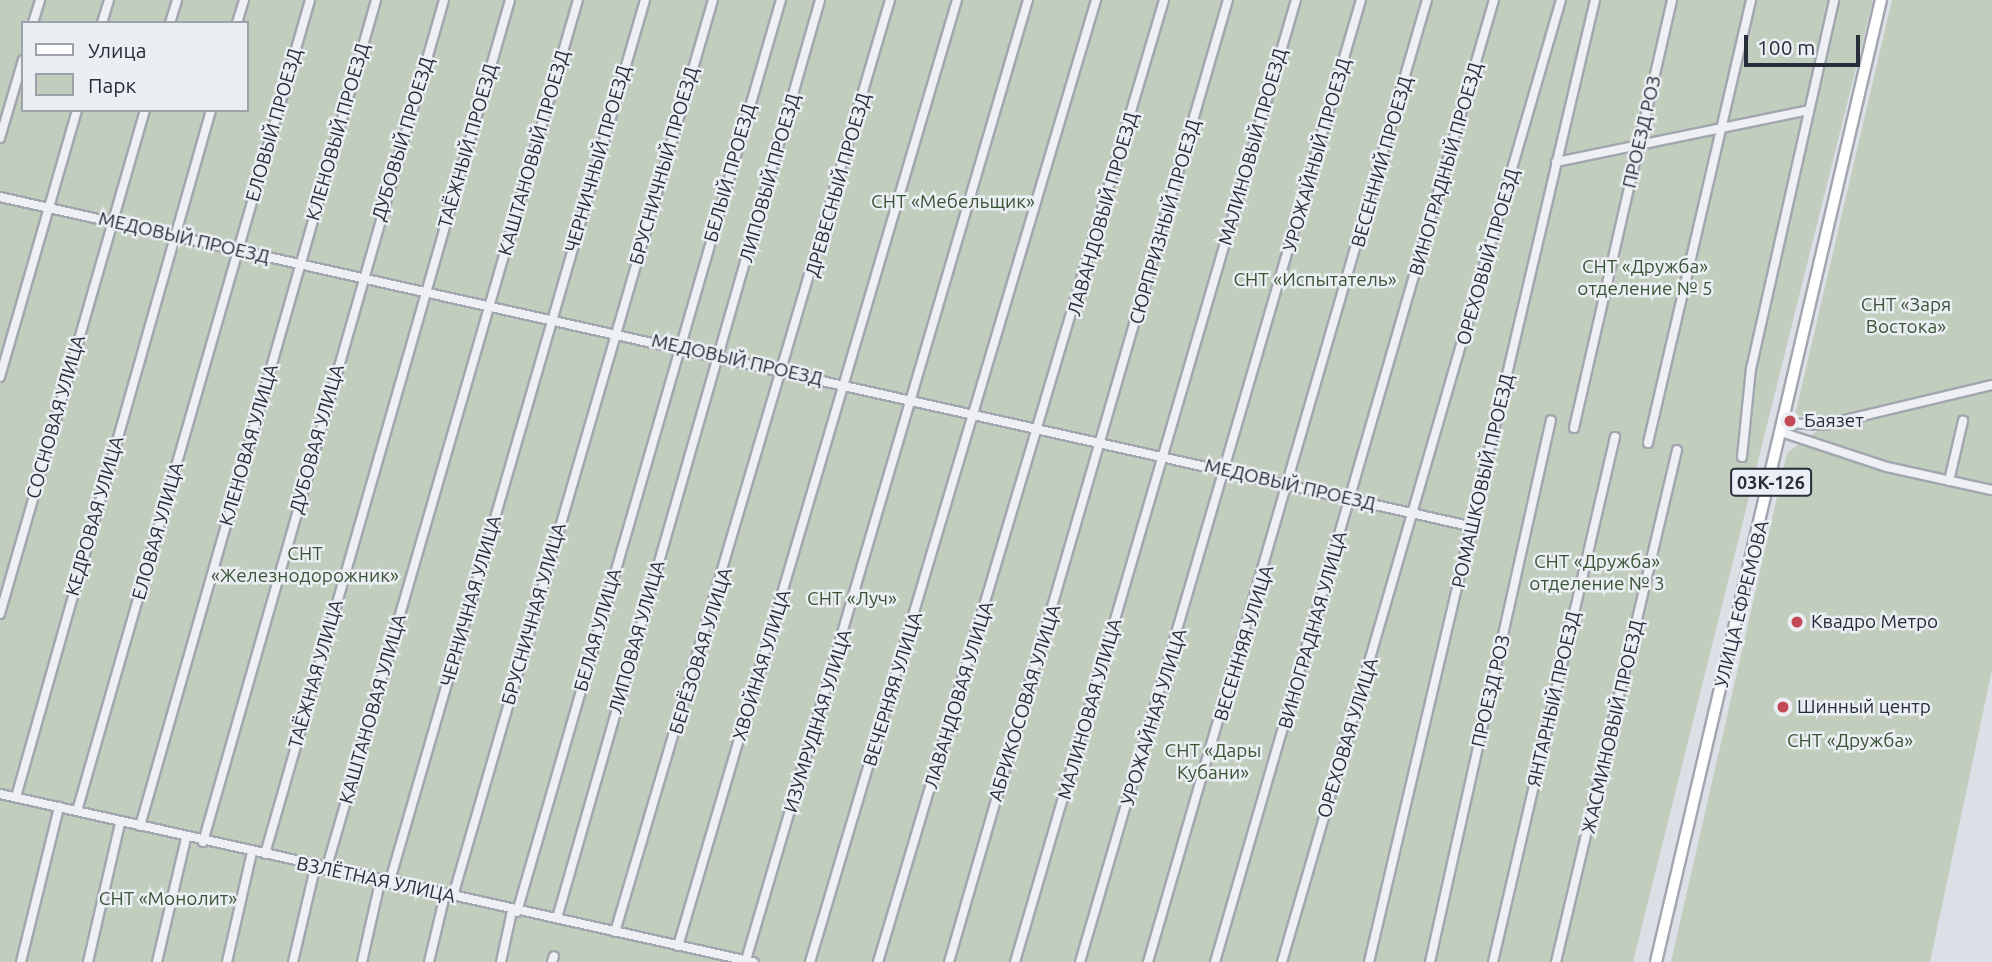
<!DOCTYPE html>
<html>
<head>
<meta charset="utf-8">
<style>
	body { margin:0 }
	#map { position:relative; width:1992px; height:962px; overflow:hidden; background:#dcdfe5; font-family:Ubuntu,sans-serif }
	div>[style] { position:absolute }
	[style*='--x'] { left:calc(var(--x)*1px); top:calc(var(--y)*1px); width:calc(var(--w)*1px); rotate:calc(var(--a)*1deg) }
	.green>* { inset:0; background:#c1cebe }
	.roads { filter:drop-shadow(2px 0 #a2a6ae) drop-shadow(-2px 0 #a2a6ae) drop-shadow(0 2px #a2a6ae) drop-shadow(0 -2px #a2a6ae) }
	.minor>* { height:8px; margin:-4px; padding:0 4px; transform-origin:4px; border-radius:4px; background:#eef0f4 }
	.major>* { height:10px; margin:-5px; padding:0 5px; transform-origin:5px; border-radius:5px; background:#fff }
	.dots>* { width:19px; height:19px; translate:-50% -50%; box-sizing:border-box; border:4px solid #ebeef3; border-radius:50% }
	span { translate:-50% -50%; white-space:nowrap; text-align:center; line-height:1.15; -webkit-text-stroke:5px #ebeef3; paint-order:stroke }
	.shield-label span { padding:2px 5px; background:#ebeef3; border:2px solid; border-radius:5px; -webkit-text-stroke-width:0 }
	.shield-label { font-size:18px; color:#272d3a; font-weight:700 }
	.street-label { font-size:19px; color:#272d3a }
	.park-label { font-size:19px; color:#3a5436 }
	.poi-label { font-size:19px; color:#272d3a }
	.left { translate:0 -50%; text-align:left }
	.legend { position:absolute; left:21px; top:21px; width:228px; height:91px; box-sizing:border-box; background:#ebeef3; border:2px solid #9da1a9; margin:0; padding:9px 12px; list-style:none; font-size:21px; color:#272d3a }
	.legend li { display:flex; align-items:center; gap:14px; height:35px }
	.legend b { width:35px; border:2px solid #9da1a9 }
	.scale { position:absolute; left:1744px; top:35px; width:116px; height:32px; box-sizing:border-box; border:4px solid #272d3a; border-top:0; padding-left:9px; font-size:21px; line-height:24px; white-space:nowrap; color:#272d3a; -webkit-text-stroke:5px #ebeef3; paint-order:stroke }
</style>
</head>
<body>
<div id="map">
	<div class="green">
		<i style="clip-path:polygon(evenodd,0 0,1873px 0,1633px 962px,0 962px,0 0,23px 23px,247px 23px,247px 110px,23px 110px,23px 23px)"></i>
		<i style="clip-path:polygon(1892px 0,1992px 0,1992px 385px,1827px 420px,1795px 415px)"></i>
		<i style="clip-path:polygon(1992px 387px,1992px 670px,1930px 962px,1671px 962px,1787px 453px,1824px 426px)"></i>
	</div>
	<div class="roads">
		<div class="minor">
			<i style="--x:33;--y:23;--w:24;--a:-73"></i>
			<i style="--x:102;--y:23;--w:24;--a:-73"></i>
			<i style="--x:170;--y:23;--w:24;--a:-73"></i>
			<i style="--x:237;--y:23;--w:24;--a:-73"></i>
			<i style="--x:0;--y:138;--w:81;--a:-73.6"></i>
			<i style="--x:1556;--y:162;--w:254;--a:-11.6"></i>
			<i style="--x:0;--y:197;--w:1510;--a:12.62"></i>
			<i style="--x:0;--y:377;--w:278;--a:-73.9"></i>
			<i style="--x:1787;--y:423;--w:37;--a:3"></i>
			<i style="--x:1824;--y:425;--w:173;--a:-13.4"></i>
			<i style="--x:1574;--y:428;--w:439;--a:-77.1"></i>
			<i style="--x:1784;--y:433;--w:108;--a:18.3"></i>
			<i style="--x:1887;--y:467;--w:107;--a:12.4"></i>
			<i style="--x:1648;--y:443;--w:455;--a:-76.9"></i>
			<i style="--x:1742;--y:457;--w:88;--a:-84.2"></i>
			<i style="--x:1751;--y:369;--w:378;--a:-77.3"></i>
			<i style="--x:1949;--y:481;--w:62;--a:-76.9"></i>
			<i style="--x:0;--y:614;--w:524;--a:-73.95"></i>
			<i style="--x:0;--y:794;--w:772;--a:12.58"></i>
			<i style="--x:16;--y:797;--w:714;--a:-74.15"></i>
			<i style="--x:77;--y:811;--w:844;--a:-73.97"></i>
			<i style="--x:140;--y:826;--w:859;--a:-74.05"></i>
			<i style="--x:203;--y:842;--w:876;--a:-74.03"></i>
			<i style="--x:265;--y:854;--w:888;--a:-73.99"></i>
			<i style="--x:326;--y:870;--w:906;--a:-73.85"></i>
			<i style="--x:389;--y:884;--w:920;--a:-73.85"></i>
			<i style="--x:453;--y:896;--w:933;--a:-73.82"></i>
			<i style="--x:517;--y:912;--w:949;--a:-73.86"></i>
			<i style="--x:557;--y:918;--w:955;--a:-74.01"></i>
			<i style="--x:615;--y:932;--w:972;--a:-73.56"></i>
			<i style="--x:678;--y:946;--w:986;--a:-73.57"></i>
			<i style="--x:746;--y:960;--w:1001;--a:-73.63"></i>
			<i style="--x:21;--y:962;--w:160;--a:-76.2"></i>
			<i style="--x:88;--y:962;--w:143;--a:-77"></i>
			<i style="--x:157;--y:962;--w:127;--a:-76.8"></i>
			<i style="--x:227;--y:962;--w:113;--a:-77.2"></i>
			<i style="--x:293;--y:962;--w:97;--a:-76.8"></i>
			<i style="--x:362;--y:962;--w:82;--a:-77.3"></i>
			<i style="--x:429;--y:962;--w:69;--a:-76.6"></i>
			<i style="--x:501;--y:962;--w:52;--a:-77.8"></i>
			<i style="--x:552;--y:962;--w:6;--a:-72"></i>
			<i style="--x:810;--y:962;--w:1004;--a:-73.44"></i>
			<i style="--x:878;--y:962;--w:1004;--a:-73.44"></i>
			<i style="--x:949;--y:962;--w:1002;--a:-73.83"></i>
			<i style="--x:1015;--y:962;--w:1002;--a:-73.72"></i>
			<i style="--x:1080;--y:962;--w:1002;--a:-73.72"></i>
			<i style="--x:1148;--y:962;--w:1002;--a:-73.83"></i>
			<i style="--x:1215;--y:962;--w:1002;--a:-73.83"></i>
			<i style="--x:1282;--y:962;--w:1002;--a:-73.83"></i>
			<i style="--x:1369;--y:962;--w:988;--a:-76.78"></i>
			<i style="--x:1430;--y:962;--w:555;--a:-77.42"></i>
			<i style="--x:1493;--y:962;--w:539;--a:-76.92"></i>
			<i style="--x:1556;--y:962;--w:526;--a:-76.7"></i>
		</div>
		<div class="major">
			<i style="--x:1656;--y:962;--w:988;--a:-76.84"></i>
		</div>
	</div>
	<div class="dots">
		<i style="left:1790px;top:421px;background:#c24956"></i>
		<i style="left:1797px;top:622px;background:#c24956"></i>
		<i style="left:1783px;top:707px;background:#c24956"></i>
	</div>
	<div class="shield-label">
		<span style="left:1771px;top:482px">03К-126</span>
	</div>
	<div class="street-label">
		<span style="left:274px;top:125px;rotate:-74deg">ЕЛОВЫЙ ПРОЕЗД</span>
		<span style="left:338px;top:132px;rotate:-74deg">КЛЕНОВЫЙ ПРОЕЗД</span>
		<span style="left:1642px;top:132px;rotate:-77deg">ПРОЕЗД РОЗ</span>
		<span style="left:403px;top:139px;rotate:-73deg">ДУБОВЫЙ ПРОЕЗД</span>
		<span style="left:468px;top:146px;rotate:-74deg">ТАЁЖНЫЙ ПРОЕЗД</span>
		<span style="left:1253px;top:147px;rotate:-74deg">МАЛИНОВЫЙ ПРОЕЗД</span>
		<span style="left:534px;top:153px;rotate:-74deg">КАШТАНОВЫЙ ПРОЕЗД</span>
		<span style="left:1317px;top:155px;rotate:-74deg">УРОЖАЙНЫЙ ПРОЕЗД</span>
		<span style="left:598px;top:159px;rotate:-74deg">ЧЕРНИЧНЫЙ ПРОЕЗД</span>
		<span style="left:1382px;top:162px;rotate:-74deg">ВЕСЕННИЙ ПРОЕЗД</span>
		<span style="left:664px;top:166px;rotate:-74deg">БРУСНИЧНЫЙ ПРОЕЗД</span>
		<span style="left:1446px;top:169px;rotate:-74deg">ВИНОГРАДНЫЙ ПРОЕЗД</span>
		<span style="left:730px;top:173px;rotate:-74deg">БЕЛЫЙ ПРОЕЗД</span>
		<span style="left:770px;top:178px;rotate:-74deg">ЛИПОВЫЙ ПРОЕЗД</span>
		<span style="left:838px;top:185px;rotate:-74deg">ДРЕВЕСНЫЙ ПРОЕЗД</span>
		<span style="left:1103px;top:214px;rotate:-74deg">ЛАВАНДОВЫЙ ПРОЕЗД</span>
		<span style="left:1165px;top:222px;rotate:-74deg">СЮРПРИЗНЫЙ ПРОЕЗД</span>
		<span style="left:184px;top:238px;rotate:13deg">МЕДОВЫЙ ПРОЕЗД</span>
		<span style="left:1488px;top:257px;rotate:-74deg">ОРЕХОВЫЙ ПРОЕЗД</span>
		<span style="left:737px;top:360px;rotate:13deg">МЕДОВЫЙ ПРОЕЗД</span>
		<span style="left:56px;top:417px;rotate:-74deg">СОСНОВАЯ УЛИЦА</span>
		<span style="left:317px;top:439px;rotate:-74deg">ДУБОВАЯ УЛИЦА</span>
		<span style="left:249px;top:445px;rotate:-74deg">КЛЕНОВАЯ УЛИЦА</span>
		<span style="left:1483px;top:481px;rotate:-77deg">РОМАШКОВЫЙ ПРОЕЗД</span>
		<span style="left:1290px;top:485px;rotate:13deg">МЕДОВЫЙ ПРОЕЗД</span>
		<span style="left:95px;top:516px;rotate:-74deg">КЕДРОВАЯ УЛИЦА</span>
		<span style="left:158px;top:531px;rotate:-74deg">ЕЛОВАЯ УЛИЦА</span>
		<span style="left:471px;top:601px;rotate:-74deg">ЧЕРНИЧНАЯ УЛИЦА</span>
		<span style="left:1742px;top:604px;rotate:-76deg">УЛИЦА ЕФРЕМОВА</span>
		<span style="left:534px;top:614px;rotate:-74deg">БРУСНИЧНАЯ УЛИЦА</span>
		<span style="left:598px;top:630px;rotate:-74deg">БЕЛАЯ УЛИЦА</span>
		<span style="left:1313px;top:630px;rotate:-74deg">ВИНОГРАДНАЯ УЛИЦА</span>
		<span style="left:637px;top:637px;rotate:-74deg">ЛИПОВАЯ УЛИЦА</span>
		<span style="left:1244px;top:643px;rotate:-73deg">ВЕСЕННЯЯ УЛИЦА</span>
		<span style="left:701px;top:651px;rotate:-73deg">БЕРЁЗОВАЯ УЛИЦА</span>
		<span style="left:762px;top:665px;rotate:-73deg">ХВОЙНАЯ УЛИЦА</span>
		<span style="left:316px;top:674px;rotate:-74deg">ТАЁЖНАЯ УЛИЦА</span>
		<span style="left:893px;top:689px;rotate:-73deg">ВЕЧЕРНЯЯ УЛИЦА</span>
		<span style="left:1491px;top:691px;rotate:-77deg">ПРОЕЗД РОЗ</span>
		<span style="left:959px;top:695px;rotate:-73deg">ЛАВАНДОВАЯ УЛИЦА</span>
		<span style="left:1554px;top:699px;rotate:-77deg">ЯНТАРНЫЙ ПРОЕЗД</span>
		<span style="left:1025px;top:703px;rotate:-73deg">АБРИКОСОВАЯ УЛИЦА</span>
		<span style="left:373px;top:709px;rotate:-74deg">КАШТАНОВАЯ УЛИЦА</span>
		<span style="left:1090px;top:709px;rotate:-74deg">МАЛИНОВАЯ УЛИЦА</span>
		<span style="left:1154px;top:717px;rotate:-73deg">УРОЖАЙНАЯ УЛИЦА</span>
		<span style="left:818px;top:721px;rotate:-73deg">ИЗУМРУДНАЯ УЛИЦА</span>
		<span style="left:1613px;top:727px;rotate:-77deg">ЖАСМИНОВЫЙ ПРОЕЗД</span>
		<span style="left:1348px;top:738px;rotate:-73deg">ОРЕХОВАЯ УЛИЦА</span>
		<span style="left:376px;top:880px;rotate:12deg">ВЗЛЁТНАЯ УЛИЦА</span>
	</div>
	<div class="park-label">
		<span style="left:953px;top:202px">СНТ «Мебельщик»</span>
		<span style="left:1645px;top:278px">СНТ «Дружба»<br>отделение № 5</span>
		<span style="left:1315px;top:280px">СНТ «Испытатель»</span>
		<span style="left:1906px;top:316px">СНТ «Заря<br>Востока»</span>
		<span style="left:305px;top:565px">СНТ<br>«Железнодорожник»</span>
		<span style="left:1597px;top:573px">СНТ «Дружба»<br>отделение № 3</span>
		<span style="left:852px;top:599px">СНТ «Луч»</span>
		<span style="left:1850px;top:741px">СНТ «Дружба»</span>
		<span style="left:1213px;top:762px">СНТ «Дары<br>Кубани»</span>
		<span style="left:168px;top:899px">СНТ «Монолит»</span>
	</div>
	<div class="poi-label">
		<span class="left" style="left:1804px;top:421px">Баязет</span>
		<span class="left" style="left:1811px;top:622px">Квадро Метро</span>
		<span class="left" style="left:1797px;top:707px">Шинный центр</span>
	</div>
	<ul class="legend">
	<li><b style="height:9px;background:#fff"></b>Улица</li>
	<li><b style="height:19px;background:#c1cebe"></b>Парк</li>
	</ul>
	<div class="scale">100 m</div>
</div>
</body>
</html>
